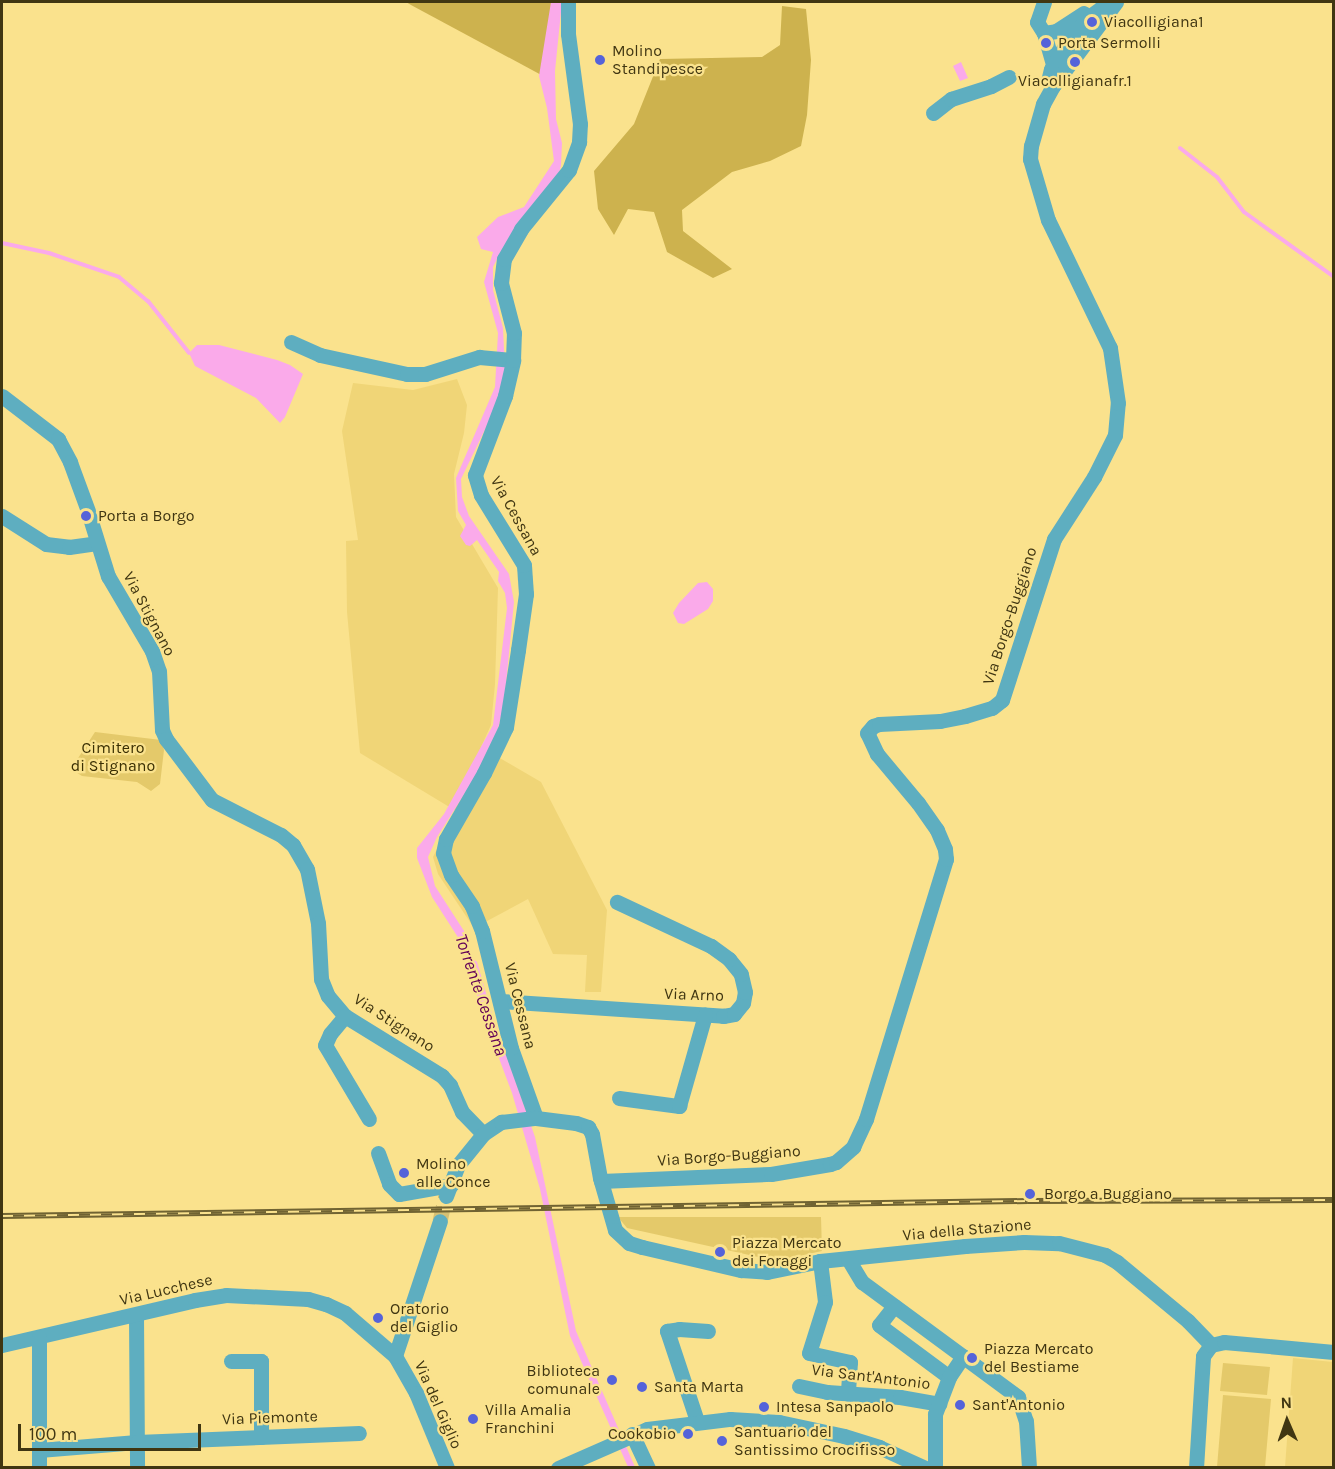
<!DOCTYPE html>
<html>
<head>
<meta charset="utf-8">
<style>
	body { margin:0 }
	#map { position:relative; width:1335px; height:1469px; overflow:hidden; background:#fae28d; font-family:Karla,sans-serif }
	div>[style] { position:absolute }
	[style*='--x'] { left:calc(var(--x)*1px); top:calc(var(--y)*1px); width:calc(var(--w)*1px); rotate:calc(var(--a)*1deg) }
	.built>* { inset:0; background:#f0d577 }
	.green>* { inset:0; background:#e4c96a }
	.forest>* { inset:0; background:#cdb24e }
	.water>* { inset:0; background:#faaaea }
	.stream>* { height:4px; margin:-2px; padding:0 2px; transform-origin:2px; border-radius:2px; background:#faaaea }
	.minor-tunnel>* { height:15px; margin-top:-7.5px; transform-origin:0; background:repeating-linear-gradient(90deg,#d5c074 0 15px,transparent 0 23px) }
	.minor>* { height:15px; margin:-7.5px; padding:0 7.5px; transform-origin:7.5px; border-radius:7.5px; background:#5eaec0 }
	.rail>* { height:6px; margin-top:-3px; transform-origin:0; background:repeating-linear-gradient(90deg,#fae28d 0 11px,#706332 0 22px); box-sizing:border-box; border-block:2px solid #706332 }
	.dots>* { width:16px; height:16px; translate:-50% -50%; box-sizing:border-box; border:3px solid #fae28d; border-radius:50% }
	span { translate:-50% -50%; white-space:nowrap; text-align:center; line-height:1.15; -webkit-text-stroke:4.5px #fae28d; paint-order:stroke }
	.poi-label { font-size:16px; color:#403612 }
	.left { translate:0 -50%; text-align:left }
	.right { translate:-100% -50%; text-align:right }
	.street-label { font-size:16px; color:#403612 }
	.park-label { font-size:16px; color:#3a2f03 }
	.water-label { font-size:18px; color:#620057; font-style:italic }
	.frame { position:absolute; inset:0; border:3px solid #403612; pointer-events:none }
	.north { position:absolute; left:1257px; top:1391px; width:60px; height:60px; -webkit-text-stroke:4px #fae28d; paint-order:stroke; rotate:358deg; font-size:16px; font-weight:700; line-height:24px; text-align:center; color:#403612 }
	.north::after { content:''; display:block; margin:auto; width:21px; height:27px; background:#403612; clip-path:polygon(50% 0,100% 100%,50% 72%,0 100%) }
	.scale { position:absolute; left:18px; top:1424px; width:183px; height:27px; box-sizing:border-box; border:3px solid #403612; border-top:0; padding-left:8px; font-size:18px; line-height:21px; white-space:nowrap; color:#403612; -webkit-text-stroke:4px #fae28d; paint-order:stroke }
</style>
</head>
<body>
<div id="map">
	<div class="built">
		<i style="clip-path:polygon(457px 379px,467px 405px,464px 433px,454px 474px,456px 517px,498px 588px,495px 684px,491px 725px,481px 747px,541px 782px,607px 910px,601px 992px,585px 992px,587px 955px,553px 954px,528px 899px,474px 928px,438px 874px,433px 857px,456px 811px,360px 753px,347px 612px,346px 541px,358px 540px,342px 431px,353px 383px,413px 390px)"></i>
		<i style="clip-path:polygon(1293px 1358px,1333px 1362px,1333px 1467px,1285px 1467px)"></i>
	</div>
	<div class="green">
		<i style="clip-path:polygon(95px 732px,161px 740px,164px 750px,160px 784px,151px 791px,137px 782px,82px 776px,71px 769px)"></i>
		<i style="clip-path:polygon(618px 1217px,821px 1217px,822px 1251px,776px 1261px,627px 1228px)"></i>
		<i style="clip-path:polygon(1223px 1363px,1270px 1367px,1267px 1395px,1220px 1391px)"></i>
		<i style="clip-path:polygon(1223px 1395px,1271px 1399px,1265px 1467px,1217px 1467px)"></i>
	</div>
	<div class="forest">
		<i style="clip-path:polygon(406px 2px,557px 2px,545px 77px,411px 5px)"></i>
		<i style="clip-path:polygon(782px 6px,806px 9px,811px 60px,807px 115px,801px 146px,770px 161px,732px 172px,682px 210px,683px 231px,732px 269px,713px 278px,667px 252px,654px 212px,628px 209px,614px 235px,598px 209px,594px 171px,634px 124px,660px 59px,762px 57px,780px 45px)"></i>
	</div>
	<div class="water">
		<i style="clip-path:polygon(551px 2px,562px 2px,555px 71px,556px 119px,562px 143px,561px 165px,559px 174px,500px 253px,493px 267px,493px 290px,503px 328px,505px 370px,500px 393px,492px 415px,461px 479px,462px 497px,469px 516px,509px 574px,514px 602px,504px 704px,498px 729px,474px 779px,437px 837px,428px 857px,435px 886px,464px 931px,472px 958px,477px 962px,492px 1014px,535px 1137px,576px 1331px,635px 1467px,628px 1467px,570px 1336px,540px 1189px,512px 1093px,484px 1018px,461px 942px,432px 897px,417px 858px,417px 848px,444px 814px,493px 725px,507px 608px,505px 593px,498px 581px,499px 572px,477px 540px,470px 546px,466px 545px,460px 536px,466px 525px,458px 511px,456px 478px,495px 387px,498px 333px,484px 282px,493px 252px,481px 249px,477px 237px,498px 217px,524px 207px,554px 161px,547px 108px,539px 76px)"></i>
		<i style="clip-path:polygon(961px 62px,968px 78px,960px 81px,953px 66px)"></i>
		<i style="clip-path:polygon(197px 345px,219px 345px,277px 360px,290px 365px,303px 374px,285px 417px,280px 423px,256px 398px,195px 366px,189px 353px)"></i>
		<i style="clip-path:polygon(707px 582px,713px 589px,713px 601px,708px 609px,684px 624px,678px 623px,673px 613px,679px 603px,698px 583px)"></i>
	</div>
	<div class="stream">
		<i style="--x:1180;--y:148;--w:47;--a:38.1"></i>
		<i style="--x:1217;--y:177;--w:44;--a:52.4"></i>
		<i style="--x:1244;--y:212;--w:111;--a:35.8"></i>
		<i style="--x:2;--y:243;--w:48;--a:12"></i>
		<i style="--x:49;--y:253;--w:74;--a:18.9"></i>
		<i style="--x:119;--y:277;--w:38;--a:40"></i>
		<i style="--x:148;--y:301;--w:66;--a:51.7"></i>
	</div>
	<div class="minor-tunnel">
		<i style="--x:440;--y:1221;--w:26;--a:-77"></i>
	</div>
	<div class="minor">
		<i style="--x:1044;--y:2;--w:21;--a:109"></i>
		<i style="--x:1037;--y:22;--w:13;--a:58"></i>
		<i style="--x:1044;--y:33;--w:32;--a:74"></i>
		<i style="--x:1044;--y:33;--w:12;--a:-9"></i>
		<i style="--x:1056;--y:31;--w:33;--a:-33"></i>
		<i style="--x:1053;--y:86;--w:7;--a:-135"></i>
		<i style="--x:1048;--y:81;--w:12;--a:-76"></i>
		<i style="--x:1051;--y:69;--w:35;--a:-59"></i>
		<i style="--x:1069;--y:39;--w:31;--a:-48"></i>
		<i style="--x:1090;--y:16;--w:14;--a:-36"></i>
		<i style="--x:1101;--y:8;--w:6;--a:0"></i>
		<i style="--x:933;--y:113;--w:23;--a:-38"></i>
		<i style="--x:951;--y:99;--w:42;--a:-18"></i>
		<i style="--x:991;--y:86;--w:20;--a:-27"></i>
		<i style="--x:291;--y:342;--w:32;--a:24"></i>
		<i style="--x:320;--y:355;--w:89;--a:12.3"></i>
		<i style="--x:407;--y:374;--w:18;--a:0"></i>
		<i style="--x:425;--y:374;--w:57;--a:-17.5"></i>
		<i style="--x:479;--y:357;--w:34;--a:5"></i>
		<i style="--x:2;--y:396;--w:71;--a:37.5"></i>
		<i style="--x:58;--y:439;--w:26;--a:62"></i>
		<i style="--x:70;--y:462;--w:52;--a:69.8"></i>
		<i style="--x:2;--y:516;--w:52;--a:32.5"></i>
		<i style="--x:46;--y:544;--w:23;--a:7"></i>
		<i style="--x:69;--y:547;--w:28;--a:-8"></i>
		<i style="--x:90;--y:518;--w:61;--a:72.8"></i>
		<i style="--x:108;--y:576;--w:87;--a:59.6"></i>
		<i style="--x:152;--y:651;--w:21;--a:71"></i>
		<i style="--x:159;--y:671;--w:59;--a:87.1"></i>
		<i style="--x:162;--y:730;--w:10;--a:66"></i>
		<i style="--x:166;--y:739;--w:76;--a:53"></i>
		<i style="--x:212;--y:800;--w:77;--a:26.9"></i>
		<i style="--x:281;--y:835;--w:16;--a:40"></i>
		<i style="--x:293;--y:845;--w:28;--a:60"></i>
		<i style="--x:307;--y:869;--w:55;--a:78.5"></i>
		<i style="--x:318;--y:923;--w:56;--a:86.9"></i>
		<i style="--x:321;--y:979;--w:18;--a:68"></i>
		<i style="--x:328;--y:996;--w:26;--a:50"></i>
		<i style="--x:345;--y:1016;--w:114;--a:31.7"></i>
		<i style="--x:442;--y:1076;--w:12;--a:48"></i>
		<i style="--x:450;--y:1085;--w:30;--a:66"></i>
		<i style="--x:462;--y:1112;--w:30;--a:46"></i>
		<i style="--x:500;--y:1001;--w:224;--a:3.8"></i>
		<i style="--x:723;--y:1016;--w:11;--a:-10"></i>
		<i style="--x:734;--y:1014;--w:14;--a:-51"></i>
		<i style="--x:743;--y:1003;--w:11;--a:-80"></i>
		<i style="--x:745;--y:992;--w:18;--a:-103"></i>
		<i style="--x:741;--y:974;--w:19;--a:-129"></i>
		<i style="--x:729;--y:959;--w:22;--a:-144"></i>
		<i style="--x:711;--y:946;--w:104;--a:-154.9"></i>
		<i style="--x:345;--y:1016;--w:23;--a:130"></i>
		<i style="--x:330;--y:1034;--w:12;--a:114"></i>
		<i style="--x:325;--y:1045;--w:86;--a:59.3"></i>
		<i style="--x:619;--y:1098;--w:61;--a:7.6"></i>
		<i style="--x:679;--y:1106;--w:95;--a:-74.1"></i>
		<i style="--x:536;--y:1118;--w:74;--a:-109.7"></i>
		<i style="--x:511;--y:1048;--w:121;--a:-103.9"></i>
		<i style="--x:482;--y:931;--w:27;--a:-112"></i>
		<i style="--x:472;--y:906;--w:37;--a:-124"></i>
		<i style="--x:451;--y:875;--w:23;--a:-110"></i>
		<i style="--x:443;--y:853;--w:14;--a:-78"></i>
		<i style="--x:446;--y:839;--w:76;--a:-60.1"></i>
		<i style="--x:484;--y:773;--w:51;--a:-64.4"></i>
		<i style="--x:506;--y:727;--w:78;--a:-81.1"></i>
		<i style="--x:518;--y:650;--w:57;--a:-81.9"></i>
		<i style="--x:526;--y:594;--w:29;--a:-94"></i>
		<i style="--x:524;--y:565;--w:82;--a:-121.6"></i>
		<i style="--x:481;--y:495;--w:21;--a:-107"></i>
		<i style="--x:475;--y:475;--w:85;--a:-69.2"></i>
		<i style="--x:505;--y:396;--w:37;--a:-77"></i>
		<i style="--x:513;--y:360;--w:27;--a:-88"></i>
		<i style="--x:514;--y:333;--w:52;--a:-104.6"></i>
		<i style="--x:501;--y:283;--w:24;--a:-83"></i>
		<i style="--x:504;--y:259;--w:34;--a:-60"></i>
		<i style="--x:521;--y:229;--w:76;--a:-50.9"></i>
		<i style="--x:569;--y:170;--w:30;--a:-70"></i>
		<i style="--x:579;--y:142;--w:18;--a:-87"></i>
		<i style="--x:580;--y:124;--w:91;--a:-97.6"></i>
		<i style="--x:568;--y:34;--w:32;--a:-90"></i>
		<i style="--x:378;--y:1153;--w:33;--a:70"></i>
		<i style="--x:389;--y:1184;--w:14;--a:45"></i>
		<i style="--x:399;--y:1194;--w:53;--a:-9.8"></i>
		<i style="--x:601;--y:1181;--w:170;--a:-2.4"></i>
		<i style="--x:771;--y:1174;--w:60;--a:-9.6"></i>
		<i style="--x:830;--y:1164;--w:6;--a:-18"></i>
		<i style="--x:836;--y:1162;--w:23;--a:-41"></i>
		<i style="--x:853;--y:1147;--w:31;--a:-65"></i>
		<i style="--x:866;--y:1119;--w:272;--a:-72.9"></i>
		<i style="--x:946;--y:859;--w:10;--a:-96"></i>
		<i style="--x:945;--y:849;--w:21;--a:-113"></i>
		<i style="--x:937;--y:830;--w:33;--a:-125"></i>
		<i style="--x:918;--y:803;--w:64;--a:-129.9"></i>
		<i style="--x:877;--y:754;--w:23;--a:-115"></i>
		<i style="--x:867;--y:733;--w:9;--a:-49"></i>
		<i style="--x:873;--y:726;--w:6;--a:-18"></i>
		<i style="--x:879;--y:724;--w:61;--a:-2.8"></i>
		<i style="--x:940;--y:721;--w:25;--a:-11"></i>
		<i style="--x:965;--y:716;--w:28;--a:-17"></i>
		<i style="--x:992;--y:708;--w:13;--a:-39"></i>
		<i style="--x:1002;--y:700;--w:169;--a:-72.1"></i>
		<i style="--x:1054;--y:539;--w:74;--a:-57.2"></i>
		<i style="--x:1094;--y:477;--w:47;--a:-63.4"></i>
		<i style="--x:1115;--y:435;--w:32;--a:-85"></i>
		<i style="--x:1118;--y:403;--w:56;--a:-98.3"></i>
		<i style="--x:1110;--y:348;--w:142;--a:-115.8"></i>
		<i style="--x:1048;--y:220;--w:64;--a:-106.4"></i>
		<i style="--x:1030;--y:159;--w:13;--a:-86"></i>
		<i style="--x:1031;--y:146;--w:44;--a:-74.1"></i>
		<i style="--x:1043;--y:104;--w:21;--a:-61"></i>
		<i style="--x:1053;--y:86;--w:105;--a:-53.1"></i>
		<i style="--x:446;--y:1196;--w:33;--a:-69"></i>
		<i style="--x:458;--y:1165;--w:40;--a:-51"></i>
		<i style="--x:483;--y:1134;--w:22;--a:-34"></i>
		<i style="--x:501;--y:1122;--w:35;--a:-7"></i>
		<i style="--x:536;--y:1118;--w:40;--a:7.1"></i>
		<i style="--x:576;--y:1123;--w:13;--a:18"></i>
		<i style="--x:588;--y:1127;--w:8;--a:60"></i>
		<i style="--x:592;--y:1134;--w:45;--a:79.7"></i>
		<i style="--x:600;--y:1178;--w:54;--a:73.9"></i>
		<i style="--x:615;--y:1230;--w:19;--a:43"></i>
		<i style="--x:629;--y:1243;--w:14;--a:17"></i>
		<i style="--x:642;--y:1247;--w:102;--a:13.1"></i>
		<i style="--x:741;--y:1270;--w:26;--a:4"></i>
		<i style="--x:767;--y:1272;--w:54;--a:-11.7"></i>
		<i style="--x:820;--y:1261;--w:146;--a:-5.9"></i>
		<i style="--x:965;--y:1246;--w:59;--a:-3.9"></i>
		<i style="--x:1024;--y:1242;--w:35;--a:2"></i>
		<i style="--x:1059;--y:1243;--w:48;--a:14.6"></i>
		<i style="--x:1105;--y:1255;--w:14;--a:30"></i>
		<i style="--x:1117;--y:1262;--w:92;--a:39.7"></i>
		<i style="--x:1188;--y:1321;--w:33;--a:46"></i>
		<i style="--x:848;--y:1259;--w:27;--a:59"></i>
		<i style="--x:862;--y:1282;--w:194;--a:36.4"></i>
		<i style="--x:1018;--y:1397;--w:25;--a:72"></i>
		<i style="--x:1026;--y:1421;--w:47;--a:86.3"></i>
		<i style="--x:820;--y:1261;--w:41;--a:83"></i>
		<i style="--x:825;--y:1302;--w:53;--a:107.4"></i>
		<i style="--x:809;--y:1353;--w:42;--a:12.4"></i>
		<i style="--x:850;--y:1362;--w:32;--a:94"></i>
		<i style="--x:894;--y:1306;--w:24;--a:128"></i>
		<i style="--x:879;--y:1325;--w:87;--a:36.6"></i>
		<i style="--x:949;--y:1377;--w:25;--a:-56"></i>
		<i style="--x:136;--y:1315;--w:153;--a:89.6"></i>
		<i style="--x:2;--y:1345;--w:198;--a:-13.1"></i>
		<i style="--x:195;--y:1300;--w:31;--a:-9"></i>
		<i style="--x:226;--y:1295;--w:82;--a:2.8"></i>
		<i style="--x:308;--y:1299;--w:19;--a:16"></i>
		<i style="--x:326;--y:1304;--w:21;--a:25"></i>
		<i style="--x:345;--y:1313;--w:66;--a:40.7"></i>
		<i style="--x:395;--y:1356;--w:43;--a:60.4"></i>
		<i style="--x:416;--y:1393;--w:81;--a:67.5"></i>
		<i style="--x:395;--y:1356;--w:142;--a:-71.6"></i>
		<i style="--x:231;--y:1361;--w:30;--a:0"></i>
		<i style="--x:261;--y:1361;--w:76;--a:90"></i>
		<i style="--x:799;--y:1386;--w:29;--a:12"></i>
		<i style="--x:827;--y:1392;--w:73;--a:3.9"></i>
		<i style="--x:900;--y:1397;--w:40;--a:10"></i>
		<i style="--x:697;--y:1421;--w:95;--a:-108.4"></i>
		<i style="--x:667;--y:1331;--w:12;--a:-9"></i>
		<i style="--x:679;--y:1329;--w:29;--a:4"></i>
		<i style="--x:632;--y:1434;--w:38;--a:65"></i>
		<i style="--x:39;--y:1450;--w:98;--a:-4.7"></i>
		<i style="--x:137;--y:1442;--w:222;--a:-2.3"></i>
		<i style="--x:39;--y:1468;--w:131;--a:-90"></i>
		<i style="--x:558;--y:1468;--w:97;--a:-23.7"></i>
		<i style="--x:647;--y:1429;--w:84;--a:-6.9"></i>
		<i style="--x:730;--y:1419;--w:49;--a:3.5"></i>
		<i style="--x:779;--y:1422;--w:66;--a:12.2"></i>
		<i style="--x:844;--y:1436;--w:37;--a:17"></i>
		<i style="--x:879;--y:1447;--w:51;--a:24.5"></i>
		<i style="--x:935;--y:1468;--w:54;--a:-90"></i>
		<i style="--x:935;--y:1414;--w:40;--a:-69"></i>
		<i style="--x:1196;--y:1468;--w:112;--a:-86.4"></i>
		<i style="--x:1203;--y:1356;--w:14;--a:-54"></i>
		<i style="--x:1211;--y:1345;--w:13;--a:-13"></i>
		<i style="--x:1224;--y:1342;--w:110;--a:5.2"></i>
	</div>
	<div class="rail">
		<i style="--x:2;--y:1216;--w:1026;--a:-0.84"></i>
		<i style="--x:1028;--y:1201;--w:306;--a:-0.2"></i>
	</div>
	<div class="dots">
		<i style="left:1092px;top:22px;background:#5563d9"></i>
		<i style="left:1046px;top:43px;background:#5563d9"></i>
		<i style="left:600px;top:60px;background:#5563d9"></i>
		<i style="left:1075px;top:62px;background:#5563d9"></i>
		<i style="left:86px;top:516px;background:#5563d9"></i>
		<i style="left:404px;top:1173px;background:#5563d9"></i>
		<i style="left:1030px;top:1194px;background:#5563d9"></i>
		<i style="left:720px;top:1252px;background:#5563d9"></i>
		<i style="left:378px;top:1318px;background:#5563d9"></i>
		<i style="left:972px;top:1358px;background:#5563d9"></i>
		<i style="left:612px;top:1380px;background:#5563d9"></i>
		<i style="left:642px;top:1387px;background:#5563d9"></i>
		<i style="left:960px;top:1405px;background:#5563d9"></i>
		<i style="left:764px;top:1407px;background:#5563d9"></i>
		<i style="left:473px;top:1419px;background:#5563d9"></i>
		<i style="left:688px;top:1434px;background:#5563d9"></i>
		<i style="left:722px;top:1441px;background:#5563d9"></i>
	</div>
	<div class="poi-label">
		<span class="left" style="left:1104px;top:22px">Viacolligiana1</span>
		<span class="left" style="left:1058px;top:43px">Porta Sermolli</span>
		<span class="left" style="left:612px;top:60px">Molino<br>Standipesce</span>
		<span style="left:1075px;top:81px">Viacolligianafr.1</span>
		<span class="left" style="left:98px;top:516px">Porta a Borgo</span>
		<span class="left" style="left:416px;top:1173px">Molino<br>alle Conce</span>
		<span class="left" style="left:1044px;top:1194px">Borgo a Buggiano</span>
		<span class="left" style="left:732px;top:1252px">Piazza Mercato<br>dei Foraggi</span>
		<span class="left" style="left:390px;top:1318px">Oratorio<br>del Giglio</span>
		<span class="left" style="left:984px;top:1358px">Piazza Mercato<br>del Bestiame</span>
		<span class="right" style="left:600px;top:1380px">Biblioteca<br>comunale</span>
		<span class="left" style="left:654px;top:1387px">Santa Marta</span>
		<span class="left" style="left:972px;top:1405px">Sant'Antonio</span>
		<span class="left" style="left:776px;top:1407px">Intesa Sanpaolo</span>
		<span class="left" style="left:485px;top:1419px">Villa Amalia<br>Franchini</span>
		<span class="left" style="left:734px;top:1441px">Santuario del<br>Santissimo Crocifisso</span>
		<span class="right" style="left:676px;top:1434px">Cookobio</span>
	</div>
	<div class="street-label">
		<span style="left:516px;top:516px;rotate:61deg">Via Cessana</span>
		<span style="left:149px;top:614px;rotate:62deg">Via Stignano</span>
		<span style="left:1010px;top:616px;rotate:-72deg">Via Borgo-Buggiano</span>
		<span style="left:694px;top:995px;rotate:2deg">Via Arno</span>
		<span style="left:520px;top:1006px;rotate:76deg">Via Cessana</span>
		<span style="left:394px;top:1023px;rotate:33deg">Via Stignano</span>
		<span style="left:729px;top:1156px;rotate:-4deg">Via Borgo-Buggiano</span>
		<span style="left:967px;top:1230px;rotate:-5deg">Via della Stazione</span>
		<span style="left:166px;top:1290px;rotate:-13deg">Via Lucchese</span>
		<span style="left:871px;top:1377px;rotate:7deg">Via Sant'Antonio</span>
		<span style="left:438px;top:1405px;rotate:66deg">Via del Giglio</span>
		<span style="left:270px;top:1418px;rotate:-2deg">Via Piemonte</span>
	</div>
	<div class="park-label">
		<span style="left:113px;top:757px">Cimitero<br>di Stignano</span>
	</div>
	<div class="water-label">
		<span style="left:481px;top:995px;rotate:71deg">Torrente Cessana</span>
	</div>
	<div class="frame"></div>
	<div class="north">N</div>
	<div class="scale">100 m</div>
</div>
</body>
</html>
